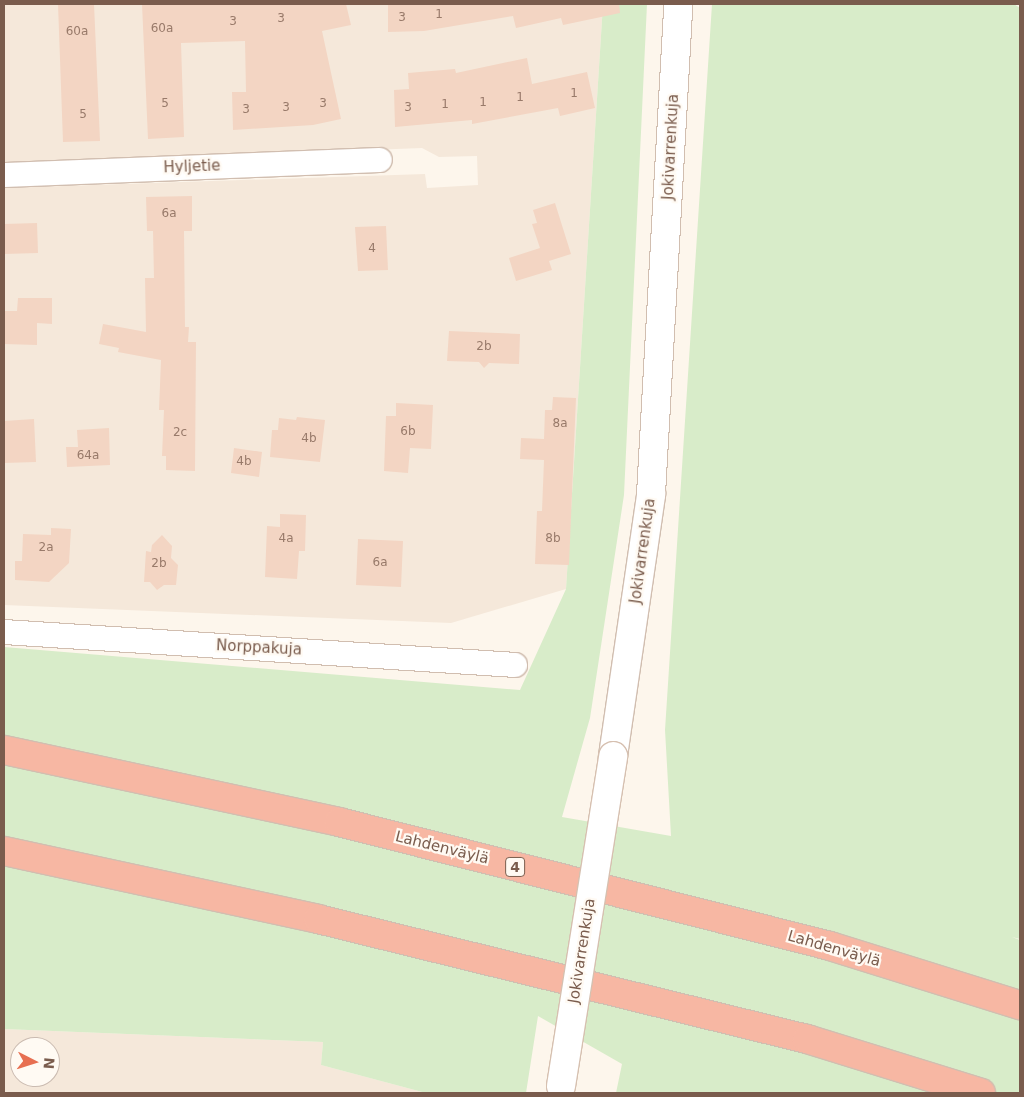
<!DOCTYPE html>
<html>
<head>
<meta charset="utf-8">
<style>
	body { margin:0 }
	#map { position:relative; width:1024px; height:1097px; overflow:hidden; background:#fdf6ec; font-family:"DejaVu Sans",sans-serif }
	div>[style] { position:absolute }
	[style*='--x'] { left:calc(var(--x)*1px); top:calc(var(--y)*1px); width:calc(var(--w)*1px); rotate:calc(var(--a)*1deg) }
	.residential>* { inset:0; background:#f5e8da }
	.green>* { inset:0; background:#d8ecc9 }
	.building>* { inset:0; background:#f3d5c3 }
	.roads { filter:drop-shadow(1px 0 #d1beb0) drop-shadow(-1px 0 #d1beb0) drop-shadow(0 1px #d1beb0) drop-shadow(0 -1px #d1beb0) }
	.street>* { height:24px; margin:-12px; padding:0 12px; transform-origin:12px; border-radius:12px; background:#fff }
	.secondary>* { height:28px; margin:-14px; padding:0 14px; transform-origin:14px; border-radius:14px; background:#fff }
	.highway>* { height:28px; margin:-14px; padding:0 14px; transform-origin:14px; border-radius:14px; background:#f7b7a3 }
	.bridges { filter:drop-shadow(1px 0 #d6c0b0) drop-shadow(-1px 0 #d6c0b0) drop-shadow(0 1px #d6c0b0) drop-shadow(0 -1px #d6c0b0) }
	.secondary-bridge>* { height:28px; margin:-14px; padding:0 14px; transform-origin:14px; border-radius:14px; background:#fff }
	span { translate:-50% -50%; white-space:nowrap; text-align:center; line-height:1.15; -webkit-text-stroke:4.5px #fffaf3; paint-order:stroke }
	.number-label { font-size:12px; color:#987a6a }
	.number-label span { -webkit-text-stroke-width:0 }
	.shield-label span { padding:1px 4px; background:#fffaf3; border:1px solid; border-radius:4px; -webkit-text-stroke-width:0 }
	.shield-label { font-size:14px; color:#7a5c4d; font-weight:700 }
	.street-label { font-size:15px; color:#7a5c4d }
	.frame { position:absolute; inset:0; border:5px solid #7a5c4d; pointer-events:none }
	.north { position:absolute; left:10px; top:1037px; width:50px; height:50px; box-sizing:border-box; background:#fffaf3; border:1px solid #cabbb1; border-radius:50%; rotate:95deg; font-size:14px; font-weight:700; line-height:20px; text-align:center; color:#7a5c4d }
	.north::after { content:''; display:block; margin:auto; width:18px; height:22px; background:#e76f51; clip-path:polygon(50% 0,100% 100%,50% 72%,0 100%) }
</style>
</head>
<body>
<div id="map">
	<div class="residential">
		<i style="clip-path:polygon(4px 4px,603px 4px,566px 589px,451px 623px,4px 605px,4px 188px,425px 174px,427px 188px,478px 185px,477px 156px,439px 157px,422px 148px,4px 164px)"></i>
		<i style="clip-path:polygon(evenodd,4px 1029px,323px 1042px,321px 1065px,426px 1093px,4px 1093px,4px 1029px,20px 1047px,50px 1047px,50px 1077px,20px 1077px,20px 1047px)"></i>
	</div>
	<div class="green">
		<i style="clip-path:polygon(603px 4px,647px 4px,624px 495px,590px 718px,562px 817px,671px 836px,665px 730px,712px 4px,1014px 4px,1020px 8px,1020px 939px,1012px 937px,1020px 940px,1020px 1093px,616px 1093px,622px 1064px,538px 1016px,526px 1093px,426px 1093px,321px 1065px,323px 1042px,4px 1029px,4px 647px,520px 690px,566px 589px)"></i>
	</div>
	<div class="building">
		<i style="clip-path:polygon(58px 4px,94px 4px,100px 141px,63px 142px)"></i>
		<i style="clip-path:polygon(142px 4px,346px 4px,351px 25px,322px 31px,341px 119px,313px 125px,233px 130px,232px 92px,246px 92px,245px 41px,181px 43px,184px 137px,148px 139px)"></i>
		<i style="clip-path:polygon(388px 4px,619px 4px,620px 13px,563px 25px,561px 18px,516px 28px,513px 16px,424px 31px,388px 32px)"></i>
		<i style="clip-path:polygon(527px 58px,532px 84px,587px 72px,595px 108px,560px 116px,558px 108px,472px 124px,472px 120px,395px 127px,394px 90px,409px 89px,408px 73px,455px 69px,456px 73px)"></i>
		<i style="clip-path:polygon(192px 196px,192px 231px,184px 231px,185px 327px,189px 327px,188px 342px,196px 342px,195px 471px,166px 470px,166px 456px,162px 456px,164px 410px,159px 410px,161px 360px,118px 352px,119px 348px,99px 344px,103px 324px,146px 332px,145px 278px,154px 278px,153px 231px,147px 231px,146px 197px)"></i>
		<i style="clip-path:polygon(555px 203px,571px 254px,549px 261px,552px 270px,516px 281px,509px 258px,540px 248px,532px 224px,537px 223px,533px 210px)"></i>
		<i style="clip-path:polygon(37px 223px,38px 253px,4px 254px,4px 224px)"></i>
		<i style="clip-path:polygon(386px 226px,388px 270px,358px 271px,355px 227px)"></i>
		<i style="clip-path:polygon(18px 298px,52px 298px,52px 324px,37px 323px,37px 345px,4px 344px,4px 311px,17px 311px)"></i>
		<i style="clip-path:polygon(449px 331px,520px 334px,519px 364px,489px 363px,484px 368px,479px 362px,447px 361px)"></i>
		<i style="clip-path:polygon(553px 397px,576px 398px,569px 565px,535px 564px,537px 511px,542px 511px,544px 460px,520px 459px,521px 438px,544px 439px,545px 410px,552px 410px)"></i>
		<i style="clip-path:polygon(396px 403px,433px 405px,431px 449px,410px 448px,408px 473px,384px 471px,386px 416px,396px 416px)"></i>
		<i style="clip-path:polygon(297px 417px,325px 420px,320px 462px,270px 457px,272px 430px,278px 430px,279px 418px,296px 420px)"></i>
		<i style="clip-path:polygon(34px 419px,36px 462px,4px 463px,4px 421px)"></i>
		<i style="clip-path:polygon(109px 428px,110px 465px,67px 467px,66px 447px,78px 447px,77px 430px)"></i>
		<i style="clip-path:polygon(234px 448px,262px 452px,259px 477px,231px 473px)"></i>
		<i style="clip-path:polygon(280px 514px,306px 515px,305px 551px,299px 551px,297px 579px,265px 577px,267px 526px,280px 527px)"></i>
		<i style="clip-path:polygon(51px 528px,71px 529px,69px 563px,49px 582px,15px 580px,15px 561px,22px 561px,23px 534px,51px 535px)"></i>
		<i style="clip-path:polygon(162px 535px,172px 546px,171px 558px,178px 565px,176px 585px,164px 585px,157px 590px,150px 582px,144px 582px,146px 551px,151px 552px,152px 545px)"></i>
		<i style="clip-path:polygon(358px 539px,403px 541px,401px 587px,356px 585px)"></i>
	</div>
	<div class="roads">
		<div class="street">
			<i style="--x:4;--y:175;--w:376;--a:-2.3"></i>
			<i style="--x:4;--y:632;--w:512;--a:3.69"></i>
		</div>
		<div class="secondary">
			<i style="--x:613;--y:756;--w:265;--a:-81.7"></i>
			<i style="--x:651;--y:494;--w:491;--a:-86.8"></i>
		</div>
		<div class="highway">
			<i style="--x:4;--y:750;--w:343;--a:12.1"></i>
			<i style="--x:339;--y:822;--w:506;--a:14.17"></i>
			<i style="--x:830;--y:946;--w:199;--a:17.3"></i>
			<i style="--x:4;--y:851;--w:321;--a:12.2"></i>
			<i style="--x:318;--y:919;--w:504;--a:13.79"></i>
			<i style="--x:807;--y:1039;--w:182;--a:17.2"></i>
		</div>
	</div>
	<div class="bridges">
		<div class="secondary-bridge">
			<i style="--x:561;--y:1086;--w:334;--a:-81"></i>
		</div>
	</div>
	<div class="number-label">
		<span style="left:439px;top:15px">1</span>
		<span style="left:402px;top:18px">3</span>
		<span style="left:281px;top:19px">3</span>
		<span style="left:233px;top:22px">3</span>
		<span style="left:162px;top:29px">60a</span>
		<span style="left:77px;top:32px">60a</span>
		<span style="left:574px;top:94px">1</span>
		<span style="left:520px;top:98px">1</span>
		<span style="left:483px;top:103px">1</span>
		<span style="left:165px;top:104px">5</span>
		<span style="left:323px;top:104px">3</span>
		<span style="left:445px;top:105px">1</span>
		<span style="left:286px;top:108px">3</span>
		<span style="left:408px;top:108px">3</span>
		<span style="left:246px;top:110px">3</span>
		<span style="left:83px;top:115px">5</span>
		<span style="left:169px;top:214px">6a</span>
		<span style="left:372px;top:249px">4</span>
		<span style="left:484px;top:347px">2b</span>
		<span style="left:560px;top:424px">8a</span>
		<span style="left:408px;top:432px">6b</span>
		<span style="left:180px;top:433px">2c</span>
		<span style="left:309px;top:439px">4b</span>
		<span style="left:88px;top:456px">64a</span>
		<span style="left:244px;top:462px">4b</span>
		<span style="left:286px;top:539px">4a</span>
		<span style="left:553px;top:539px">8b</span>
		<span style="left:46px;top:548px">2a</span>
		<span style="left:380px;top:563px">6a</span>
		<span style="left:159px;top:564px">2b</span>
	</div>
	<div class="shield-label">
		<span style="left:515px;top:867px">4</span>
	</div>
	<div class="street-label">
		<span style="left:671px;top:147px;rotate:-87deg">Jokivarrenkuja</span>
		<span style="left:192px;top:167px;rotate:-2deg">Hyljetie</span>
		<span style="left:643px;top:551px;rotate:-82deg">Jokivarrenkuja</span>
		<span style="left:259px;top:648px;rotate:3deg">Norppakuja</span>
		<span style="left:442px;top:848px;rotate:14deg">Lahdenväylä</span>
		<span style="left:834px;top:949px;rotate:16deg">Lahdenväylä</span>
		<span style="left:582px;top:951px;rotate:-81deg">Jokivarrenkuja</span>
	</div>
	<div class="frame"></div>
	<div class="north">N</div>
</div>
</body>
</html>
